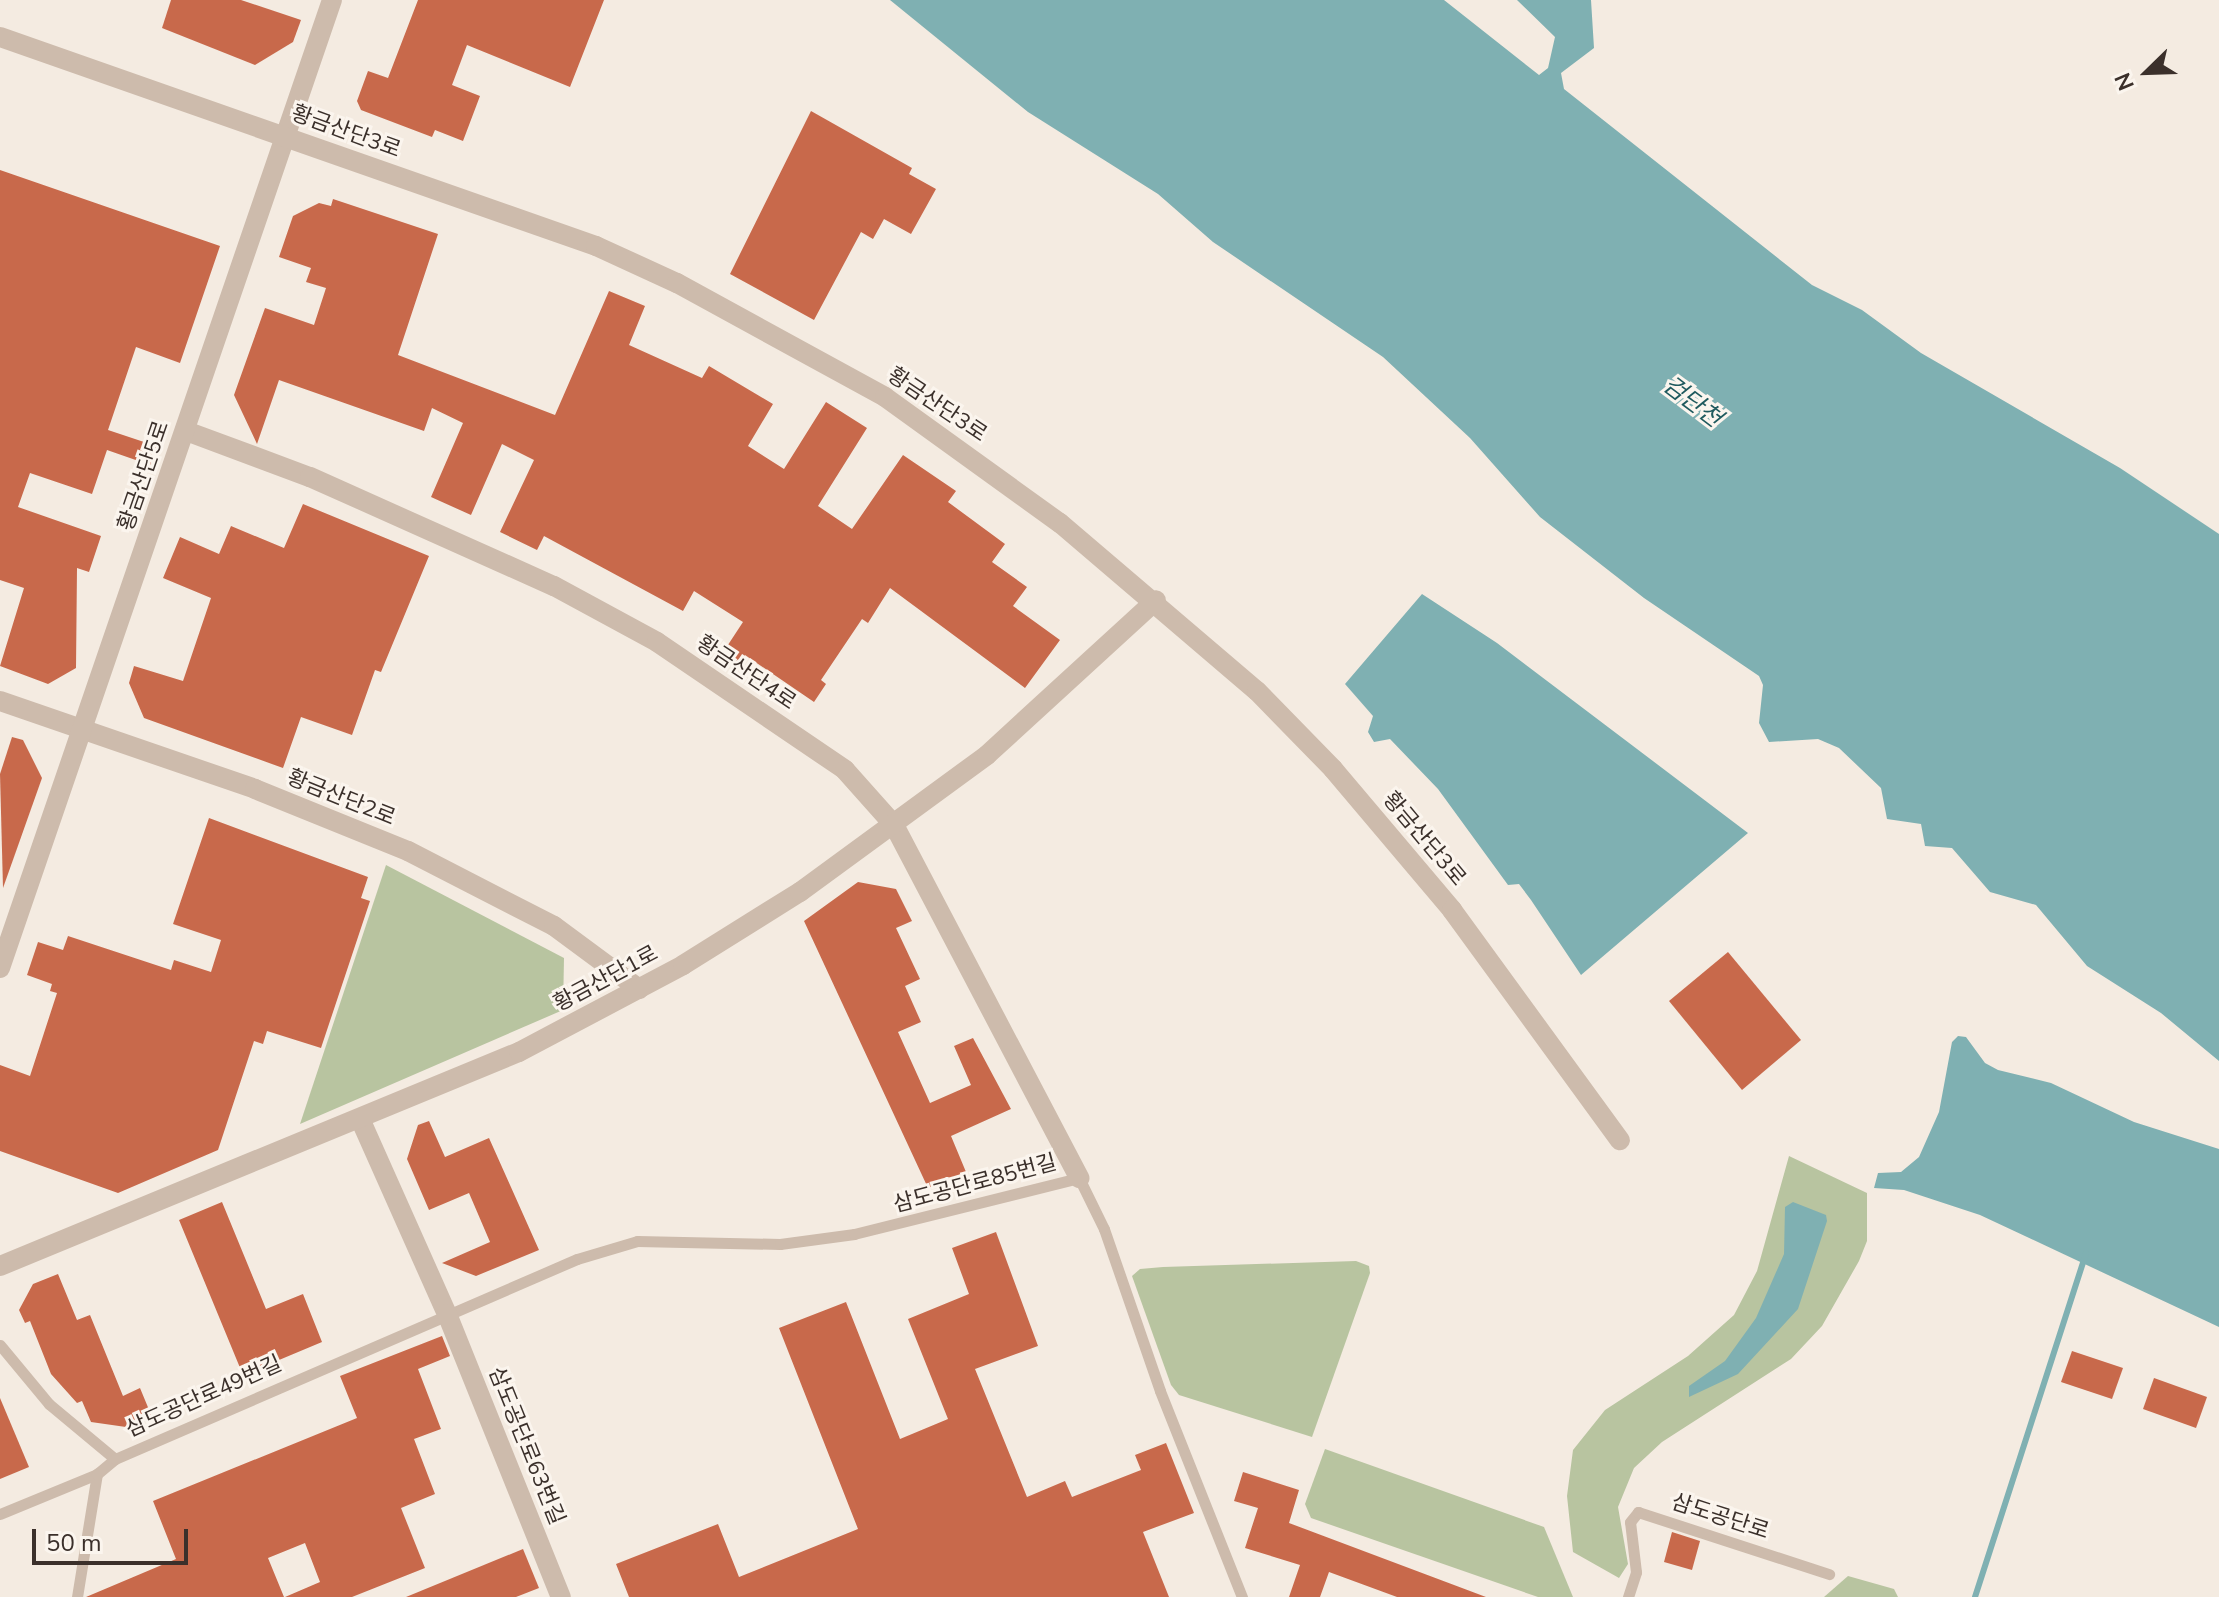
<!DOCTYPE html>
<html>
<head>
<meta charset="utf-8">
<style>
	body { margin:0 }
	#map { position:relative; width:2219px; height:1597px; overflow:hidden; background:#f4ebe1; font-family:"Nunito Sans","Noto Sans KR",sans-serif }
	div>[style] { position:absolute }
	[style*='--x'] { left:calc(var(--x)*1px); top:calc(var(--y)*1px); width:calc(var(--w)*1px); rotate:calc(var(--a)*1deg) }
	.green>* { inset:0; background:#b8c4a0 }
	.water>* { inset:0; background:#7fb0b2 }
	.stream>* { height:6px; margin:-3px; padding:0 3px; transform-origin:3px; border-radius:3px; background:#7fb0b2 }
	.building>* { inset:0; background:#c8694b }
	.service>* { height:11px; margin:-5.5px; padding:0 5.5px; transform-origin:5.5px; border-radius:5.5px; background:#cdbbac }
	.minor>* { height:20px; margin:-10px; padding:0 10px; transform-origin:10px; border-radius:10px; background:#cdbbac }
	.tertiary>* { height:20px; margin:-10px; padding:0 10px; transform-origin:10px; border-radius:10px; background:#cdbbac }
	span { translate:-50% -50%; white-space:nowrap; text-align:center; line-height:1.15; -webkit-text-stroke:6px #fbf5ee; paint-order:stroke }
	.street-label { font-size:22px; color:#3b302b }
	.water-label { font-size:24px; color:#1f5a5e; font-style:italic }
	.north { position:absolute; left:2107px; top:32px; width:80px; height:80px; -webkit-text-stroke:6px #fbf5ee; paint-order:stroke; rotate:247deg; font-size:22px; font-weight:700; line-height:32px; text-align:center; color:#3b302b }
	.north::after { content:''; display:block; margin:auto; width:28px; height:36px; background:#3b302b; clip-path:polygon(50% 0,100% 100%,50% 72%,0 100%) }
	.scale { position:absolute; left:32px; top:1529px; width:156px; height:36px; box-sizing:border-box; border:4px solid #3b302b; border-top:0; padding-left:10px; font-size:24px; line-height:28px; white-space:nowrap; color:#3b302b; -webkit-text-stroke:6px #fbf5ee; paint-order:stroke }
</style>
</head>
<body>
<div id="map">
	<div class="green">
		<i style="clip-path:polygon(386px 865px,564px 958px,563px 1010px,300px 1124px)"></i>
		<i style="clip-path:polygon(1789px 1156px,1867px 1193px,1867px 1241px,1859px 1261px,1822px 1326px,1791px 1359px,1662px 1442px,1634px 1468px,1618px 1507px,1628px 1564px,1619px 1578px,1573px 1552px,1567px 1496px,1573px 1450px,1605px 1410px,1688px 1356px,1734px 1315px,1757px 1271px)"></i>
		<i style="clip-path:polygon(1356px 1261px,1369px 1266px,1370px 1273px,1312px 1437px,1179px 1395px,1171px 1385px,1132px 1276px,1140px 1269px,1163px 1267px)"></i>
		<i style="clip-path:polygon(1325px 1449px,1544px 1527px,1573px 1597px,1538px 1597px,1311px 1518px,1305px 1504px)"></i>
		<i style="clip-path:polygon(1848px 1576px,1894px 1589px,1898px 1597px,1824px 1597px)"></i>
	</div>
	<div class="water">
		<i style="clip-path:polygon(890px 0,1444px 0,1539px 75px,1548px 68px,1555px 37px,1517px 0,1591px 0,1594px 48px,1561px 73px,1564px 89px,1812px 285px,1862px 310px,1921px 353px,2120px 468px,2219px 534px,2219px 1061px,2161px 1013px,2087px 966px,2036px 905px,1990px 892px,1952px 848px,1925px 846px,1921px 824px,1887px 819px,1881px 788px,1839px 748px,1818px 739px,1769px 742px,1759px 723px,1763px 685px,1759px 676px,1644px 598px,1540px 517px,1470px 438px,1383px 357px,1213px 242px,1158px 194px,1028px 112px)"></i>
		<i style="clip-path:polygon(1422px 594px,1497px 643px,1748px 833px,1581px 975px,1531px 900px,1519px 884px,1508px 885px,1438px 789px,1390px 739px,1374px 742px,1368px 732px,1373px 716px,1345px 684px)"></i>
		<i style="clip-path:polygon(1958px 1036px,1966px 1037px,1985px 1063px,1998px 1070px,2051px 1083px,2134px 1122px,2219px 1149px,2219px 1327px,1980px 1215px,1904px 1190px,1874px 1188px,1878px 1173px,1901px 1172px,1919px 1157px,1939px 1112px,1952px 1042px)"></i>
		<i style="clip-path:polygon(1793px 1202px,1826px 1215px,1827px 1221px,1798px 1309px,1738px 1374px,1689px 1397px,1689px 1386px,1725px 1361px,1756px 1318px,1784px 1254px,1785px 1207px)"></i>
	</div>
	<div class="stream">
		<i style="--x:1975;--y:1597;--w:361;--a:-72.1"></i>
	</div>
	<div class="building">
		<i style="clip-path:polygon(171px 0,241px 0,301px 20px,293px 42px,255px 65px,162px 28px)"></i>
		<i style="clip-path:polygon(418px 0,604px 0,570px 87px,467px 45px,452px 85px,480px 96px,463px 141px,435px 130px,432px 137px,361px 110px,357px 101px,368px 71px,388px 78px)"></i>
		<i style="clip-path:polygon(811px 111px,912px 168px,909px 174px,936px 189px,911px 234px,884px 219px,873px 239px,861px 232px,814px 320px,730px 274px)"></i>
		<i style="clip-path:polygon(0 170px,220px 246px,180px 363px,136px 347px,108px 430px,156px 446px,150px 465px,107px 450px,92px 494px,30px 473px,18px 507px,101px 536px,89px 572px,77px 568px,76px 668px,48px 684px,0 666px,24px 588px,0 580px)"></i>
		<i style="clip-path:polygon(333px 199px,438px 234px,398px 355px,555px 415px,609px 291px,645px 306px,629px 345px,702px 378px,709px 366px,773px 404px,748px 446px,784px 469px,826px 402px,867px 428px,818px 506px,852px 529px,903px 455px,956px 491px,948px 502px,1005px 544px,992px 562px,1027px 587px,1013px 606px,1060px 640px,1025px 688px,890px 588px,868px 623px,862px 619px,821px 680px,826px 684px,814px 702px,745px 655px,739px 665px,722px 654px,743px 622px,694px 591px,683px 611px,544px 536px,537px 550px,500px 532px,534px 460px,502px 444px,471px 515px,431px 497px,463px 423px,432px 408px,424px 431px,279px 380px,257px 444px,234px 395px,265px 308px,314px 325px,326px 288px,306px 282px,311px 268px,279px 257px,293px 216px,319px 203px,331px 206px)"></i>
		<i style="clip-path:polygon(303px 504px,429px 556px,381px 672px,375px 670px,352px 735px,301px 717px,283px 768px,144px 718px,129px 683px,134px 666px,183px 681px,211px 598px,163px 578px,180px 537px,219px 554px,231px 526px,284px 548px)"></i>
		<i style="clip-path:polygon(12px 737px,23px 740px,42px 778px,3px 888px,0 774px)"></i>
		<i style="clip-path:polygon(209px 818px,368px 877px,361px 898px,370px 901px,321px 1048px,267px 1031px,263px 1044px,254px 1041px,218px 1150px,118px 1193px,0 1151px,0 1065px,30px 1076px,57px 993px,50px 991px,52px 984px,27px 975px,38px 942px,63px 950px,68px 936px,171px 970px,174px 960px,211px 972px,221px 940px,173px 924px)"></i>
		<i style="clip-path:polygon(858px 882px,896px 889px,912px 921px,896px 928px,920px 979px,905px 986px,921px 1022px,898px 1032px,930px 1103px,971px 1085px,954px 1046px,973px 1038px,1011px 1109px,951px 1136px,966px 1172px,928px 1188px,804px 921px)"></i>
		<i style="clip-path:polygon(1728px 952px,1801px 1040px,1742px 1090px,1669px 1001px)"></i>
		<i style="clip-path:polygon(429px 1121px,445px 1157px,489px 1138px,539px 1250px,476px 1276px,442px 1263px,490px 1242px,469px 1193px,429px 1210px,407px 1159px,418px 1125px)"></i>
		<i style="clip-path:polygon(222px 1202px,266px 1309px,303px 1294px,322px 1342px,243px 1375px,179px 1220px)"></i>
		<i style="clip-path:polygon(996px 1232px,1038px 1346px,975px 1369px,1027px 1497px,1065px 1481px,1072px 1497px,1141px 1470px,1135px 1455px,1166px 1443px,1194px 1513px,1143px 1532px,1169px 1597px,629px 1597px,616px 1564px,718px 1524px,739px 1577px,858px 1529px,779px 1328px,846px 1302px,900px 1439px,948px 1419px,908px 1319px,969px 1294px,952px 1248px)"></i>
		<i style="clip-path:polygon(58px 1274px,77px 1320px,90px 1315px,123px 1396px,140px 1388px,152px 1417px,126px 1427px,91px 1422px,82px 1401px,77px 1403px,51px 1374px,30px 1321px,25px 1323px,19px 1310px,33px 1284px)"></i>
		<i style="clip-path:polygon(442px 1336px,450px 1356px,418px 1369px,441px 1429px,414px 1439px,435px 1494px,401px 1508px,425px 1568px,352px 1597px,285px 1597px,320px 1582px,305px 1543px,268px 1558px,284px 1597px,86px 1597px,176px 1559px,153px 1501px,357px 1418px,340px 1376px)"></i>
		<i style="clip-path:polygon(2072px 1351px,2123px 1368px,2112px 1399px,2061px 1382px)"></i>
		<i style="clip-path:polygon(2154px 1378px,2207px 1397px,2196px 1428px,2143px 1409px)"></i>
		<i style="clip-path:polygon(0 1398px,29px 1467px,0 1479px)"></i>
		<i style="clip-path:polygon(1243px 1472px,1299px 1490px,1289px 1523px,1486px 1597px,1397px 1597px,1329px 1572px,1320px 1597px,1289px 1597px,1300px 1565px,1245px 1548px,1258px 1508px,1234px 1501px)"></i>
		<i style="clip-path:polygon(1672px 1532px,1700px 1541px,1692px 1570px,1664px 1562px)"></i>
		<i style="clip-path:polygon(523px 1549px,539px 1588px,516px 1597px,406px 1597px)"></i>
	</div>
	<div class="service">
		<i style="--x:0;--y:1345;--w:77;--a:50.3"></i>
		<i style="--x:49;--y:1404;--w:86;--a:39.8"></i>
		<i style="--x:0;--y:1514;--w:105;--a:-22.4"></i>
		<i style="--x:77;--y:1597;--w:125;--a:-80.8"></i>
		<i style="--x:97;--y:1474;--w:23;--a:-40"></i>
		<i style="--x:115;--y:1459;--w:503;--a:-23.41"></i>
		<i style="--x:577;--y:1259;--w:63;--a:-16.7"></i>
		<i style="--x:637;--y:1241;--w:143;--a:1.2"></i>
		<i style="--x:780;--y:1244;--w:75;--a:-7.7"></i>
		<i style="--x:854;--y:1234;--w:232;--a:-14"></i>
		<i style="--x:1079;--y:1178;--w:57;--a:63.9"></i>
		<i style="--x:1104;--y:1229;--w:171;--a:70.9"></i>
		<i style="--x:1160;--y:1391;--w:222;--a:68.3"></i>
		<i style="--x:1628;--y:1597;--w:26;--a:-72"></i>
		<i style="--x:1636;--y:1572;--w:50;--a:-96.8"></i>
		<i style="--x:1630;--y:1522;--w:13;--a:-51"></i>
		<i style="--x:1638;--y:1512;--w:201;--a:18"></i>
	</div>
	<div class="minor">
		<i style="--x:186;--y:431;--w:132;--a:20.4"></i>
		<i style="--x:310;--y:477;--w:267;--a:24.1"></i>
		<i style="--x:554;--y:586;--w:117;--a:28.5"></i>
		<i style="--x:657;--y:642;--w:227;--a:34.2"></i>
		<i style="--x:845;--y:770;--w:74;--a:48.3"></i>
		<i style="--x:894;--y:825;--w:399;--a:62.3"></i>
		<i style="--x:0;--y:701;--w:270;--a:19"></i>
		<i style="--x:255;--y:789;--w:165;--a:22.1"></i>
		<i style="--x:408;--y:851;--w:164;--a:27.2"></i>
		<i style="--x:554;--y:926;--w:106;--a:36.5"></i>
		<i style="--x:0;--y:968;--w:1023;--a:-71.07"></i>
		<i style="--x:361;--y:1121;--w:211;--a:66"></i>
		<i style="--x:447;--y:1314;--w:305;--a:68.1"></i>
		<i style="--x:0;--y:1266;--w:561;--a:-22.41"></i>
		<i style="--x:519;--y:1052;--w:186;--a:-27.9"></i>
		<i style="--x:683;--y:965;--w:138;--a:-32"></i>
		<i style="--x:800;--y:892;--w:232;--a:-36.2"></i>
		<i style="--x:987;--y:755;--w:229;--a:-42.5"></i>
	</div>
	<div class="tertiary">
		<i style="--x:0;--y:37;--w:632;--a:19.32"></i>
		<i style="--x:596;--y:246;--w:89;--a:24.6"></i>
		<i style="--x:677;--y:283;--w:237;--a:28.7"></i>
		<i style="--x:885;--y:397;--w:216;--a:35.8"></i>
		<i style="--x:1060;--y:523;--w:259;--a:40.5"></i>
		<i style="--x:1257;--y:691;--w:109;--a:45.7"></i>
		<i style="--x:1333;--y:769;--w:185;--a:49.8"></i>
		<i style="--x:1452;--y:910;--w:285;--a:53.9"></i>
	</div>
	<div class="street-label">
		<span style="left:346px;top:132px;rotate:20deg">황금산단3로</span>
		<span style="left:937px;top:405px;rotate:34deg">황금산단3로</span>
		<span style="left:144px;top:476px;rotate:-71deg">황금산단5로</span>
		<span style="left:746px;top:673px;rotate:34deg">황금산단4로</span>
		<span style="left:341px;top:798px;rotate:22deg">황금산단2로</span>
		<span style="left:1424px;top:839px;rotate:50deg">황금산단3로</span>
		<span style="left:606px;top:979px;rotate:-28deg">황금산단1로</span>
		<span style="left:975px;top:1184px;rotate:-15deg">삼도공단로85번길</span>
		<span style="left:204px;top:1397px;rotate:-24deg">삼도공단로49번길</span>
		<span style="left:526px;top:1446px;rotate:68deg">삼도공단로63번길</span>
		<span style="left:1720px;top:1517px;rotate:18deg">삼도공단로</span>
	</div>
	<div class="water-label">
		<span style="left:1692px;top:402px;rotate:37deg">검단천</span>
	</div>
	<div class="north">N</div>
	<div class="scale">50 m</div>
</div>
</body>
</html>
